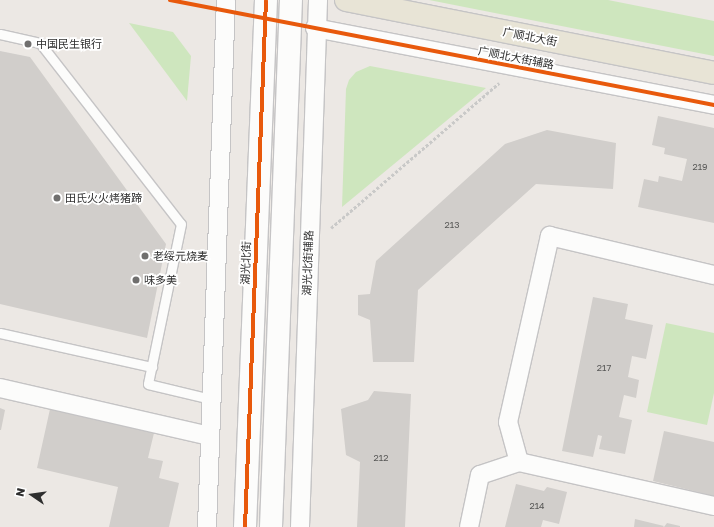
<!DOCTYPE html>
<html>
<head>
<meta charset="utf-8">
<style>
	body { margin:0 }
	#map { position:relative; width:714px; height:527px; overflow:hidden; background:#ece8e4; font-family:"Golos Text","Noto Sans SC",sans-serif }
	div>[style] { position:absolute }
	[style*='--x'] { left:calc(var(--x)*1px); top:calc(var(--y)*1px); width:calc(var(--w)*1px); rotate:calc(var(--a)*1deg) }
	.green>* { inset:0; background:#cee6be }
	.building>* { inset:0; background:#d1cecb }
	.path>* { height:2.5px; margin-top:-1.25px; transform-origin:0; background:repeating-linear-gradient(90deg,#c9c9c8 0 3px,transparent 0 5px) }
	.roads { filter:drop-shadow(1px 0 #c5c4c5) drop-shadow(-1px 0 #c5c4c5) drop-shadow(0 1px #c5c4c5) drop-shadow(0 -1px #c5c4c5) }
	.lane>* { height:9px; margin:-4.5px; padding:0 4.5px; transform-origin:4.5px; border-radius:4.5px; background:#fcfcfb }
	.street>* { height:18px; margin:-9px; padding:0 9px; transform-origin:9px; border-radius:9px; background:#fcfcfb }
	.secondary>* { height:22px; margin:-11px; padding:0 11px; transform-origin:11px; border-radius:11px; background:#fcfcfb }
	.primary>* { height:22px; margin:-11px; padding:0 11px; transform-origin:11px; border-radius:11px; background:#e8e4d6 }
	.cycleway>* { height:4px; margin:-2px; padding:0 2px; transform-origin:2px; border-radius:2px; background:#e8590c }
	.dots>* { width:11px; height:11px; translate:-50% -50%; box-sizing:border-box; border:2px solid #fff; border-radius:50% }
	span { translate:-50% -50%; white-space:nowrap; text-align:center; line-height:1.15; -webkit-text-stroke:3.5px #fff; paint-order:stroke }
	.number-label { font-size:9px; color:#585857 }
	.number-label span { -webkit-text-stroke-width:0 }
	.street-label { font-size:11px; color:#2e2e2e }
	.poi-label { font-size:11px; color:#2e2e2e }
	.left { translate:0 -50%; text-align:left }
	.north { position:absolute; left:12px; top:475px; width:40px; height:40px; -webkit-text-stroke:3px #fff; paint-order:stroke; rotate:283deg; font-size:11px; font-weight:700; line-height:16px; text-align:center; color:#2e2e2e }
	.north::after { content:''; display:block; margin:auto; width:14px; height:18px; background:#2e2e2e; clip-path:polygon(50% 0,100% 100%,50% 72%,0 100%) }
</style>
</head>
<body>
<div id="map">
	<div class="green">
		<i style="clip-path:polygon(429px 0,608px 0,714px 21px,714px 56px)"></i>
		<i style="clip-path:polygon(129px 23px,173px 32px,191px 56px,187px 101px)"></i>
		<i style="clip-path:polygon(370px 66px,486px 88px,342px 207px,346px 89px,349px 80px,356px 72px)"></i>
		<i style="clip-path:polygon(666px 323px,714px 333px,714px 393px,707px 425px,647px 412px)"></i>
	</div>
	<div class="building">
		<i style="clip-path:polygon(0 51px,30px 57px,166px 244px,147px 338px,0 304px)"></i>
		<i style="clip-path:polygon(658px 116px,714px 128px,714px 223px,638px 207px,644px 179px,658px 182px,659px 176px,682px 181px,687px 159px,664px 154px,665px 148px,652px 145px)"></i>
		<i style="clip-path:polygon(547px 130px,616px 143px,613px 189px,536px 184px,418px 290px,414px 362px,373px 362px,370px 320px,358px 315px,358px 295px,370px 294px,376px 261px,505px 144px)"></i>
		<i style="clip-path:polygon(593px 297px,628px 304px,625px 319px,653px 325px,646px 359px,632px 356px,628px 377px,639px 380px,636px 398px,624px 395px,619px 417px,632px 420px,625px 454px,599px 449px,602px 436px,598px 435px,593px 457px,562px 451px)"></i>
		<i style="clip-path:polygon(374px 391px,411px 394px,405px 527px,357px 527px,360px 462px,346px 455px,341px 409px,368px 400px)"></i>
		<i style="clip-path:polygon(0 408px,5px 410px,1px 430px,0 430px)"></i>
		<i style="clip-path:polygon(50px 409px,154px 433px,148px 458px,163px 461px,159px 478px,179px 483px,169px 527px,109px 527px,118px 487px,37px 468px)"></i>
		<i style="clip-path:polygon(664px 431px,714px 442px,714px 496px,653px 481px)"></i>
		<i style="clip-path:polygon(516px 484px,544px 491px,547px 487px,567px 492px,559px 524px,543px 520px,541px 527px,505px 527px)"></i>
		<i style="clip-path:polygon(635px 519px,664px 526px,663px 527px,634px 527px)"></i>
		<i style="clip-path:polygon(667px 523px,680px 526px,680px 527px,664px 527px)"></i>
	</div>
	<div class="path">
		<i style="--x:331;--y:228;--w:222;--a:-40.8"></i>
	</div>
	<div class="roads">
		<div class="lane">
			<i style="--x:0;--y:34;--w:41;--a:12.7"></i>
			<i style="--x:40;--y:43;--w:229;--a:52.1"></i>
			<i style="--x:181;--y:224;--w:163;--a:101.7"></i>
			<i style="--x:148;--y:384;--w:65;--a:13.4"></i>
			<i style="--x:0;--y:333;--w:156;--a:12.6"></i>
		</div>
		<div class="street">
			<i style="--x:315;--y:28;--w:406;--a:10.9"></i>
			<i style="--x:0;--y:388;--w:215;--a:12.9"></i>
			<i style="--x:519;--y:462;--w:41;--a:-105.4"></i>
			<i style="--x:508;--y:422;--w:191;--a:-77.3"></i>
			<i style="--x:550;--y:236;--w:169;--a:13.4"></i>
			<i style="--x:207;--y:527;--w:527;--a:-87.94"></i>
			<i style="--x:300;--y:527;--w:527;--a:-88.04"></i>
			<i style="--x:469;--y:527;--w:53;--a:-78.1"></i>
			<i style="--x:480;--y:475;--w:41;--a:-18.4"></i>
			<i style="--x:519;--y:462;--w:200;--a:12.7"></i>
		</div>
		<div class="secondary">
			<i style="--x:245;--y:527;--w:527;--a:-87.72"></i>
			<i style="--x:271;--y:527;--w:527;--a:-87.83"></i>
		</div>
		<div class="primary">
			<i style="--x:346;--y:0;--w:375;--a:11.2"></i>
		</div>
	</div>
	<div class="cycleway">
		<i style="--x:170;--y:0;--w:554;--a:10.92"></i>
		<i style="--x:245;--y:527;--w:527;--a:-87.72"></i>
	</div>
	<div class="dots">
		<i style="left:28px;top:44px;background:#706f6e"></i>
		<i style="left:57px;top:198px;background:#706f6e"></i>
		<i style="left:145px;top:256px;background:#706f6e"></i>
		<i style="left:136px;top:280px;background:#706f6e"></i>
	</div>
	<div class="number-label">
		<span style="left:700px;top:167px">219</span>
		<span style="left:452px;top:225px">213</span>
		<span style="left:604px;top:368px">217</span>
		<span style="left:381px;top:458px">212</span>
		<span style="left:537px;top:506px">214</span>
	</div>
	<div class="street-label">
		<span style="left:530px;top:37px;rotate:11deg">广顺北大街</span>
		<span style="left:516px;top:58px;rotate:11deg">广顺北大街辅路</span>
		<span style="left:246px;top:263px;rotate:-88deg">湖光北街</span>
		<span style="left:308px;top:263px;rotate:-88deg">湖光北街辅路</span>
	</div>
	<div class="poi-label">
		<span class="left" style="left:36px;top:44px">中国民生银行</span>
		<span class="left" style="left:65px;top:198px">田氏火火烤猪蹄</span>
		<span class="left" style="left:153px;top:256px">老绥元烧麦</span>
		<span class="left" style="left:144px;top:280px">味多美</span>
	</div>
	<div class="north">N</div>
</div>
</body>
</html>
